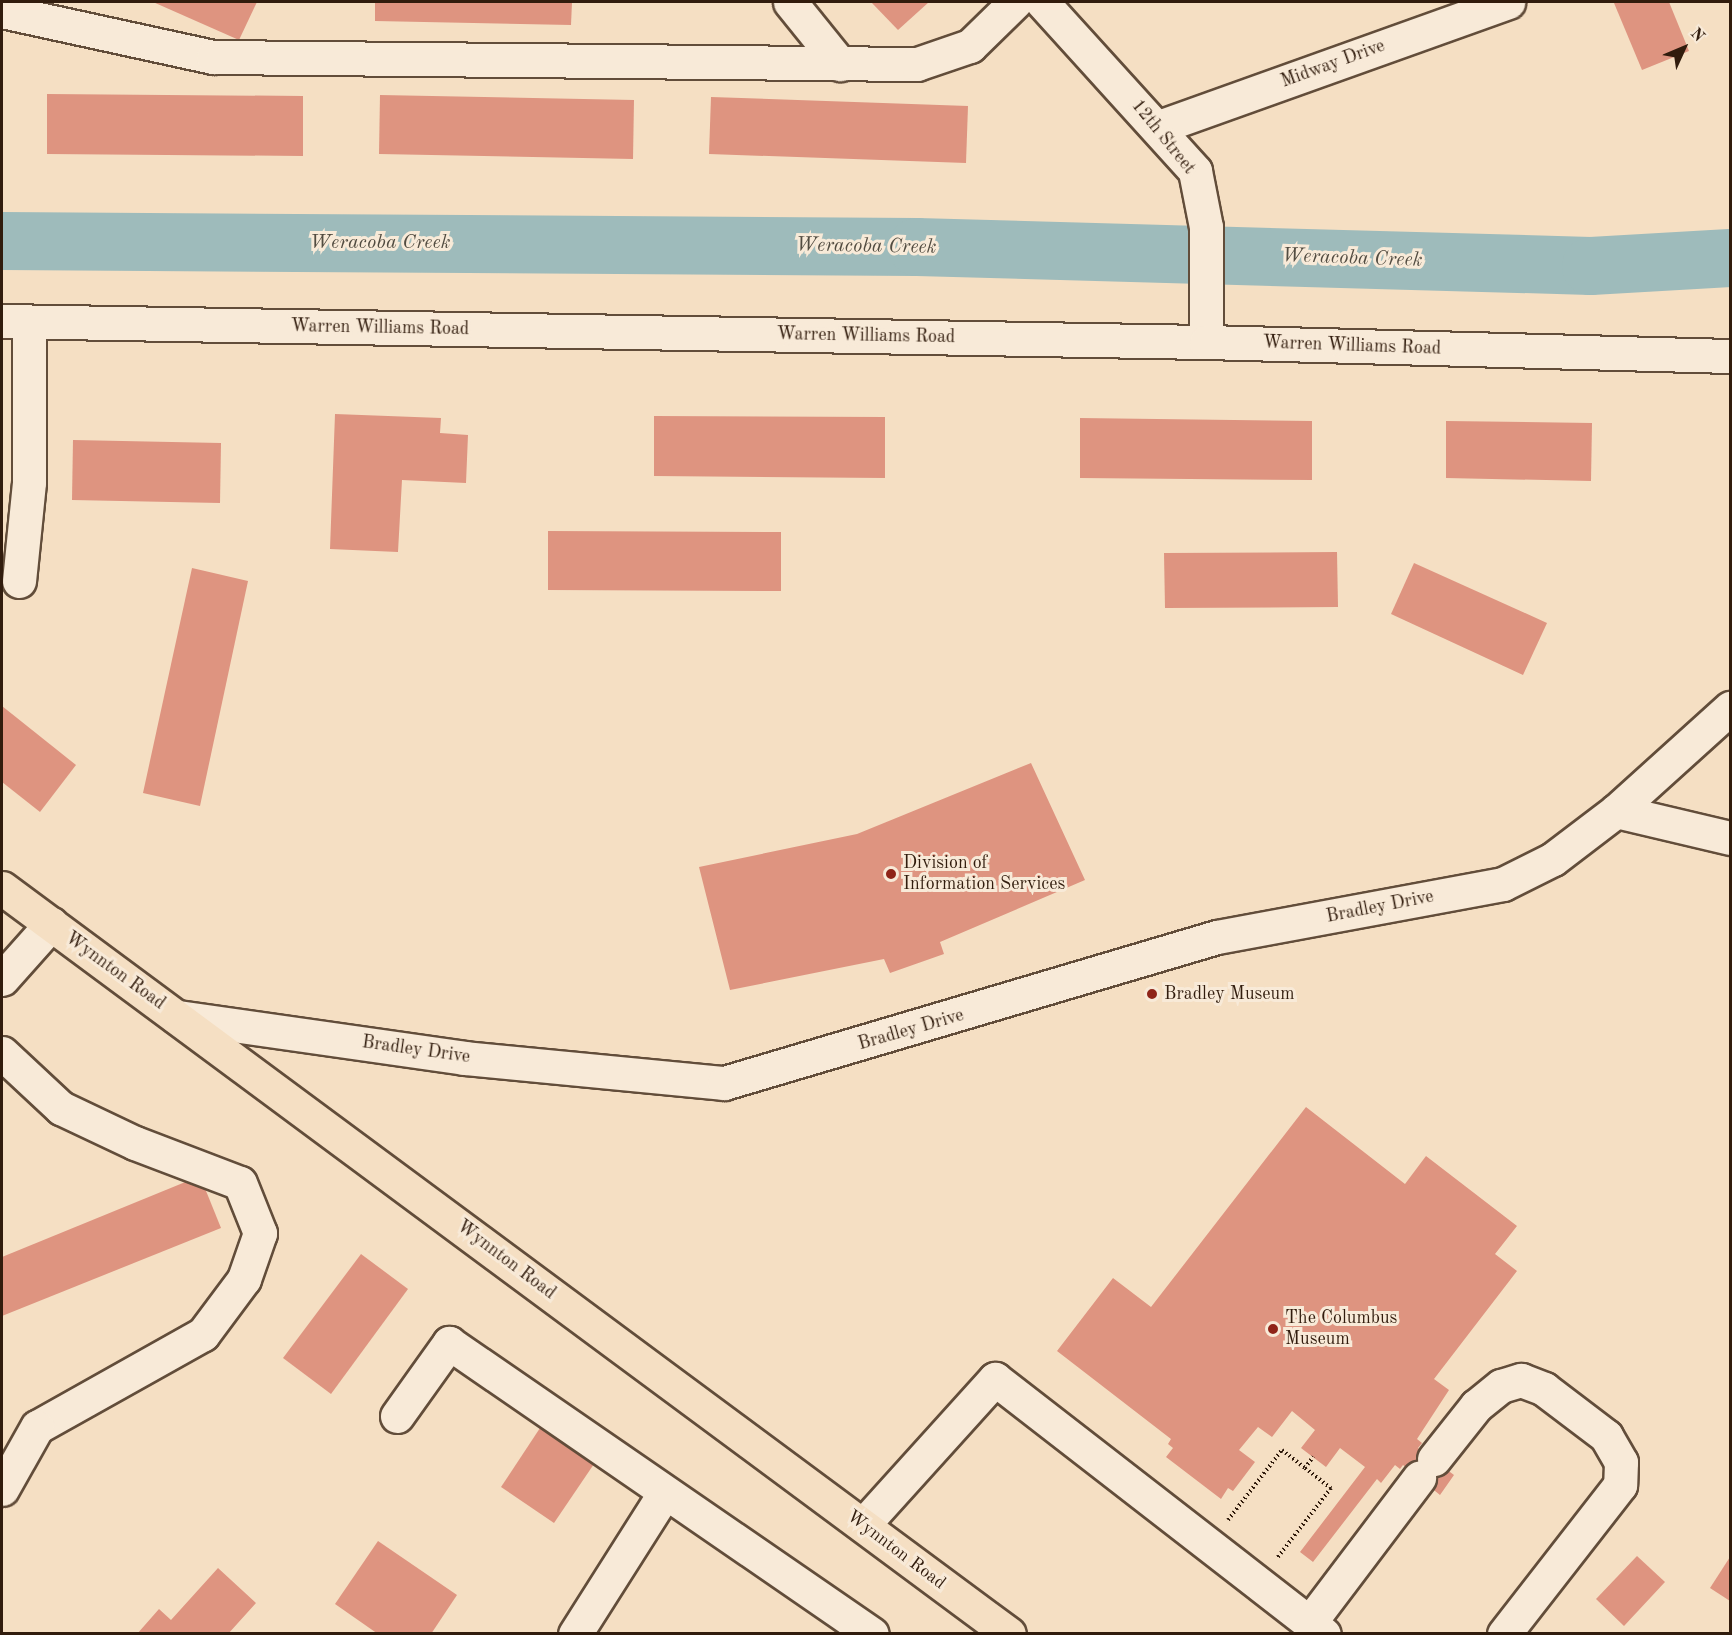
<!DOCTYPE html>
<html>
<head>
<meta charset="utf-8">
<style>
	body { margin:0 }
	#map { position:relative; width:1732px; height:1635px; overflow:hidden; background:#f5dfc3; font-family:"Old Standard TT",serif }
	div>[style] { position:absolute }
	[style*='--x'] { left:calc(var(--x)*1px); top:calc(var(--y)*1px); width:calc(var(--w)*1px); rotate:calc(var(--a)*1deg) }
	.river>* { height:58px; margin:-29px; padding:0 29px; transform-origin:29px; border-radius:29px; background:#9ebbbb }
	.building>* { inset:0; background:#de9480 }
	.path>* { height:4px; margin-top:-2px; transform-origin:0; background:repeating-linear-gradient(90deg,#311c0d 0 1.5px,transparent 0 4.5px) }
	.roads { filter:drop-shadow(2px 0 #624d3a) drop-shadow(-2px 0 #624d3a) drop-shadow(0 2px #624d3a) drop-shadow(0 -2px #624d3a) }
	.minor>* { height:33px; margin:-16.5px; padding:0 16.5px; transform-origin:16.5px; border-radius:16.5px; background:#f8ead8 }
	.major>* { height:33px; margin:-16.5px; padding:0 16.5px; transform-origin:16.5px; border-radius:16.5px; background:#f5dfc3 }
	.dots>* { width:16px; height:16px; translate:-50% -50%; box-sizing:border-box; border:3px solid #f8ead8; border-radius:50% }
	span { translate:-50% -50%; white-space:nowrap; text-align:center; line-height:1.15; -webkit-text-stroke:6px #f8ead8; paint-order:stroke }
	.street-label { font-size:18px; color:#311c0d }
	.poi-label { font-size:18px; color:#311c0d }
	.left { translate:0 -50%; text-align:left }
	.water-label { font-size:20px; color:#524c41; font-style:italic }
	.frame { position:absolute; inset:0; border:3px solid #311c0d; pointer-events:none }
	.north { position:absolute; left:1654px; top:18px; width:60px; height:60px; -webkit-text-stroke:4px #f8ead8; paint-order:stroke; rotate:46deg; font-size:16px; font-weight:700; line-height:24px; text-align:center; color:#311c0d }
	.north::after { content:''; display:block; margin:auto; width:21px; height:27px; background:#311c0d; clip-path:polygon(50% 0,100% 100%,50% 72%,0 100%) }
</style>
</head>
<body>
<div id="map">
	<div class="river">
		<i style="--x:2;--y:241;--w:915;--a:0.38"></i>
		<i style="--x:917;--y:247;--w:674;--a:1.61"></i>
		<i style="--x:1591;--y:266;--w:139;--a:-3.3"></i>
	</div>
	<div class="building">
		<i style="clip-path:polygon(153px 2px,257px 2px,239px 40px)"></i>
		<i style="clip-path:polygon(375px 2px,572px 2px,571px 25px,375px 21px)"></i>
		<i style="clip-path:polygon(871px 2px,929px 2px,898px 30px)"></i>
		<i style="clip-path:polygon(1669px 2px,1689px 51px,1642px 70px,1614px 3px)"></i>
		<i style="clip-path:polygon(47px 94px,303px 96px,303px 156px,47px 154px)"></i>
		<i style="clip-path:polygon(380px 95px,634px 100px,633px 159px,379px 154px)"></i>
		<i style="clip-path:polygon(711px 97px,968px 106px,966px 163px,709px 154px)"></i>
		<i style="clip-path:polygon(335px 414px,441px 418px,440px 433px,468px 435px,466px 483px,402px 480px,398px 552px,330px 549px)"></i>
		<i style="clip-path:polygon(654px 416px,885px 417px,885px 478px,654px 476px)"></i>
		<i style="clip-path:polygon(1080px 418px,1312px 421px,1312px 480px,1080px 478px)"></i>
		<i style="clip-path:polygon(1446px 421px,1592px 423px,1591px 481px,1446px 478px)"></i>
		<i style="clip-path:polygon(73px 440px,221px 443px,220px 503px,72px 500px)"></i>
		<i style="clip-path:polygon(548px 531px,781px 532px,781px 591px,548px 590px)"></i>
		<i style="clip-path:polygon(1337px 552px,1338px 607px,1165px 608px,1164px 553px)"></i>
		<i style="clip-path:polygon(1414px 563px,1547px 623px,1523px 675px,1391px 614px)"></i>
		<i style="clip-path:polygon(192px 568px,248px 581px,200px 806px,143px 793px)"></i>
		<i style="clip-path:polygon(2px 706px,76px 765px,40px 812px,2px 782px)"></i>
		<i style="clip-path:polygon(1031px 763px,1085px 880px,940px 942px,944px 954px,890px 973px,884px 959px,730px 990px,699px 867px,857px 834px)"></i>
		<i style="clip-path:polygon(1306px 1107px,1405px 1184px,1426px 1156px,1517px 1226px,1495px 1254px,1517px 1271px,1434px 1379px,1449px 1390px,1417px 1439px,1422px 1443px,1418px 1448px,1454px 1475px,1440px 1495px,1403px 1465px,1400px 1469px,1395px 1465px,1381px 1483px,1377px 1479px,1313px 1562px,1300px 1552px,1365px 1467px,1340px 1448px,1326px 1467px,1301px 1448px,1315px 1430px,1292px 1411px,1272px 1437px,1258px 1427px,1239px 1450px,1255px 1462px,1233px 1491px,1228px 1488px,1221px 1499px,1166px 1457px,1173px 1448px,1168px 1444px,1171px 1439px,1057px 1351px,1113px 1278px,1151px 1307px)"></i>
		<i style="clip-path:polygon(200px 1176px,221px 1228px,2px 1316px,2px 1257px)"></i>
		<i style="clip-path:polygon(361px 1254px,408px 1289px,331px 1394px,283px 1358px)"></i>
		<i style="clip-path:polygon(542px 1425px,596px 1461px,554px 1523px,501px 1487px)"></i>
		<i style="clip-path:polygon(378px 1541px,457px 1595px,431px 1634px,378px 1634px,335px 1604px)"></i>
		<i style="clip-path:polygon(1637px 1556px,1665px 1582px,1624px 1626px,1596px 1599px)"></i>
		<i style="clip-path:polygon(1730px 1557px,1730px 1601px,1710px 1588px)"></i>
		<i style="clip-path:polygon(218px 1568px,256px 1603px,228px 1634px,137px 1634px,159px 1609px,171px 1620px)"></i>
	</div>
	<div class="path">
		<i style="--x:1305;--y:1468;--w:14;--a:-54"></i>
		<i style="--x:1228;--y:1520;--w:88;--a:-52.4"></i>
		<i style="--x:1282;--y:1450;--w:29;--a:38"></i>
		<i style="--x:1305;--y:1468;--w:33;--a:38"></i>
		<i style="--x:1331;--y:1488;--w:88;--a:127.6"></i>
	</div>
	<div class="roads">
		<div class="minor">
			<i style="--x:790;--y:2;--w:80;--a:51.1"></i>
			<i style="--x:1042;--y:2;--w:228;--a:47.8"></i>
			<i style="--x:1195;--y:171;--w:57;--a:78.9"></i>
			<i style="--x:1206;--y:227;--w:115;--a:90"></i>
			<i style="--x:2;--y:11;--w:216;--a:12.3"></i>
			<i style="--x:213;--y:57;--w:704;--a:0.57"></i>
			<i style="--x:917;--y:64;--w:56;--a:-18.8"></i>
			<i style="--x:970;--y:46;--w:63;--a:-44.4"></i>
			<i style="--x:1159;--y:127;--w:371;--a:-19.7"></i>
			<i style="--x:2;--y:321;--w:1204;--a:1"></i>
			<i style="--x:1206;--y:342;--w:524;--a:1.53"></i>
			<i style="--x:19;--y:581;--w:100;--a:-84.2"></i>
			<i style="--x:29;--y:482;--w:160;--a:-90"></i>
			<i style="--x:1616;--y:811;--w:117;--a:13.3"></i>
			<i style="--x:2;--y:979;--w:74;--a:-48.3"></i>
			<i style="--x:177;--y:1017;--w:290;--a:8.1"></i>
			<i style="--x:464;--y:1058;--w:261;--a:5.5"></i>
			<i style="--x:724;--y:1083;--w:514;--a:-16.5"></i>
			<i style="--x:1217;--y:937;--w:291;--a:-10.5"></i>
			<i style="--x:1503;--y:884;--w:56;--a:-26.6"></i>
			<i style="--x:1553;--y:859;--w:79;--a:-37.3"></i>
			<i style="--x:1616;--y:811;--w:154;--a:-42.1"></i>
			<i style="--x:2;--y:1053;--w:81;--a:43"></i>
			<i style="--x:61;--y:1108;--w:82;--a:25.3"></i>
			<i style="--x:135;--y:1143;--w:112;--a:20.9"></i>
			<i style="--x:240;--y:1183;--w:54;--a:68.2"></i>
			<i style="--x:260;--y:1233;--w:49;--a:109.2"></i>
			<i style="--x:244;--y:1279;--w:69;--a:126.7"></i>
			<i style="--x:203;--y:1334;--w:190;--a:150.7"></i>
			<i style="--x:37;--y:1427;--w:71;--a:119.4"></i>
			<i style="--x:397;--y:1416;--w:90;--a:-54.5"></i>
			<i style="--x:449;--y:1343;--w:513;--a:34.53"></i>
			<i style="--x:1434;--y:1459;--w:68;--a:-51.6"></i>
			<i style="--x:1476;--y:1406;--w:32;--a:-39"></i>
			<i style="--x:1501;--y:1386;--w:21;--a:-17"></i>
			<i style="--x:1521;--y:1380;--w:25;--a:21"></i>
			<i style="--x:1544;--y:1389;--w:78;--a:37.2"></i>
			<i style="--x:1606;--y:1436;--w:30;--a:60"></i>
			<i style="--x:1621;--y:1462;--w:23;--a:92"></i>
			<i style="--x:1620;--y:1485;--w:189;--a:127.9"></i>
			<i style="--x:863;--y:1525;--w:197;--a:-47.9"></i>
			<i style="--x:995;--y:1379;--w:416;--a:37.8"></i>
			<i style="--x:1310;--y:1622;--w:181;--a:-52.9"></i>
			<i style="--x:575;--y:1634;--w:166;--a:-57.6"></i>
		</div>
		<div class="major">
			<i style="--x:2;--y:888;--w:1253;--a:36.53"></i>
		</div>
	</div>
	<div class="dots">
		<i style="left:891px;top:874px;background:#8f2418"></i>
		<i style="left:1152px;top:994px;background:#8f2418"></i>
		<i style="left:1273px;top:1329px;background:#8f2418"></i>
	</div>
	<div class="street-label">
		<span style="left:1333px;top:64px;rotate:-20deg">Midway Drive</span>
		<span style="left:1163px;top:137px;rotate:51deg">12th Street</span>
		<span style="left:380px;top:328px;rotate:1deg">Warren Williams Road</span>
		<span style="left:866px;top:336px;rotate:1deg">Warren Williams Road</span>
		<span style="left:1352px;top:346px;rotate:2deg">Warren Williams Road</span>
		<span style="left:1380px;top:907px;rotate:-11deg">Bradley Drive</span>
		<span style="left:115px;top:971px;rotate:36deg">Wynnton Road</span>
		<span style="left:911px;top:1030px;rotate:-16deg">Bradley Drive</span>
		<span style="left:416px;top:1050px;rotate:8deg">Bradley Drive</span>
		<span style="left:506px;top:1260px;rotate:37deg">Wynnton Road</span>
		<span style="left:896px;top:1550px;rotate:37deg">Wynnton Road</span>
	</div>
	<div class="poi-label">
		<span class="left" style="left:903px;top:874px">Division of<br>Information Services</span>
		<span class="left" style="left:1164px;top:994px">Bradley Museum</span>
		<span class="left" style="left:1285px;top:1329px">The Columbus<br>Museum</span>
	</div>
	<div class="water-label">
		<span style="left:380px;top:243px">Weracoba Creek</span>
		<span style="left:866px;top:247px;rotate:1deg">Weracoba Creek</span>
		<span style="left:1352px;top:259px;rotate:2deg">Weracoba Creek</span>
	</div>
	<div class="frame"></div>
	<div class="north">N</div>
</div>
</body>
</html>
